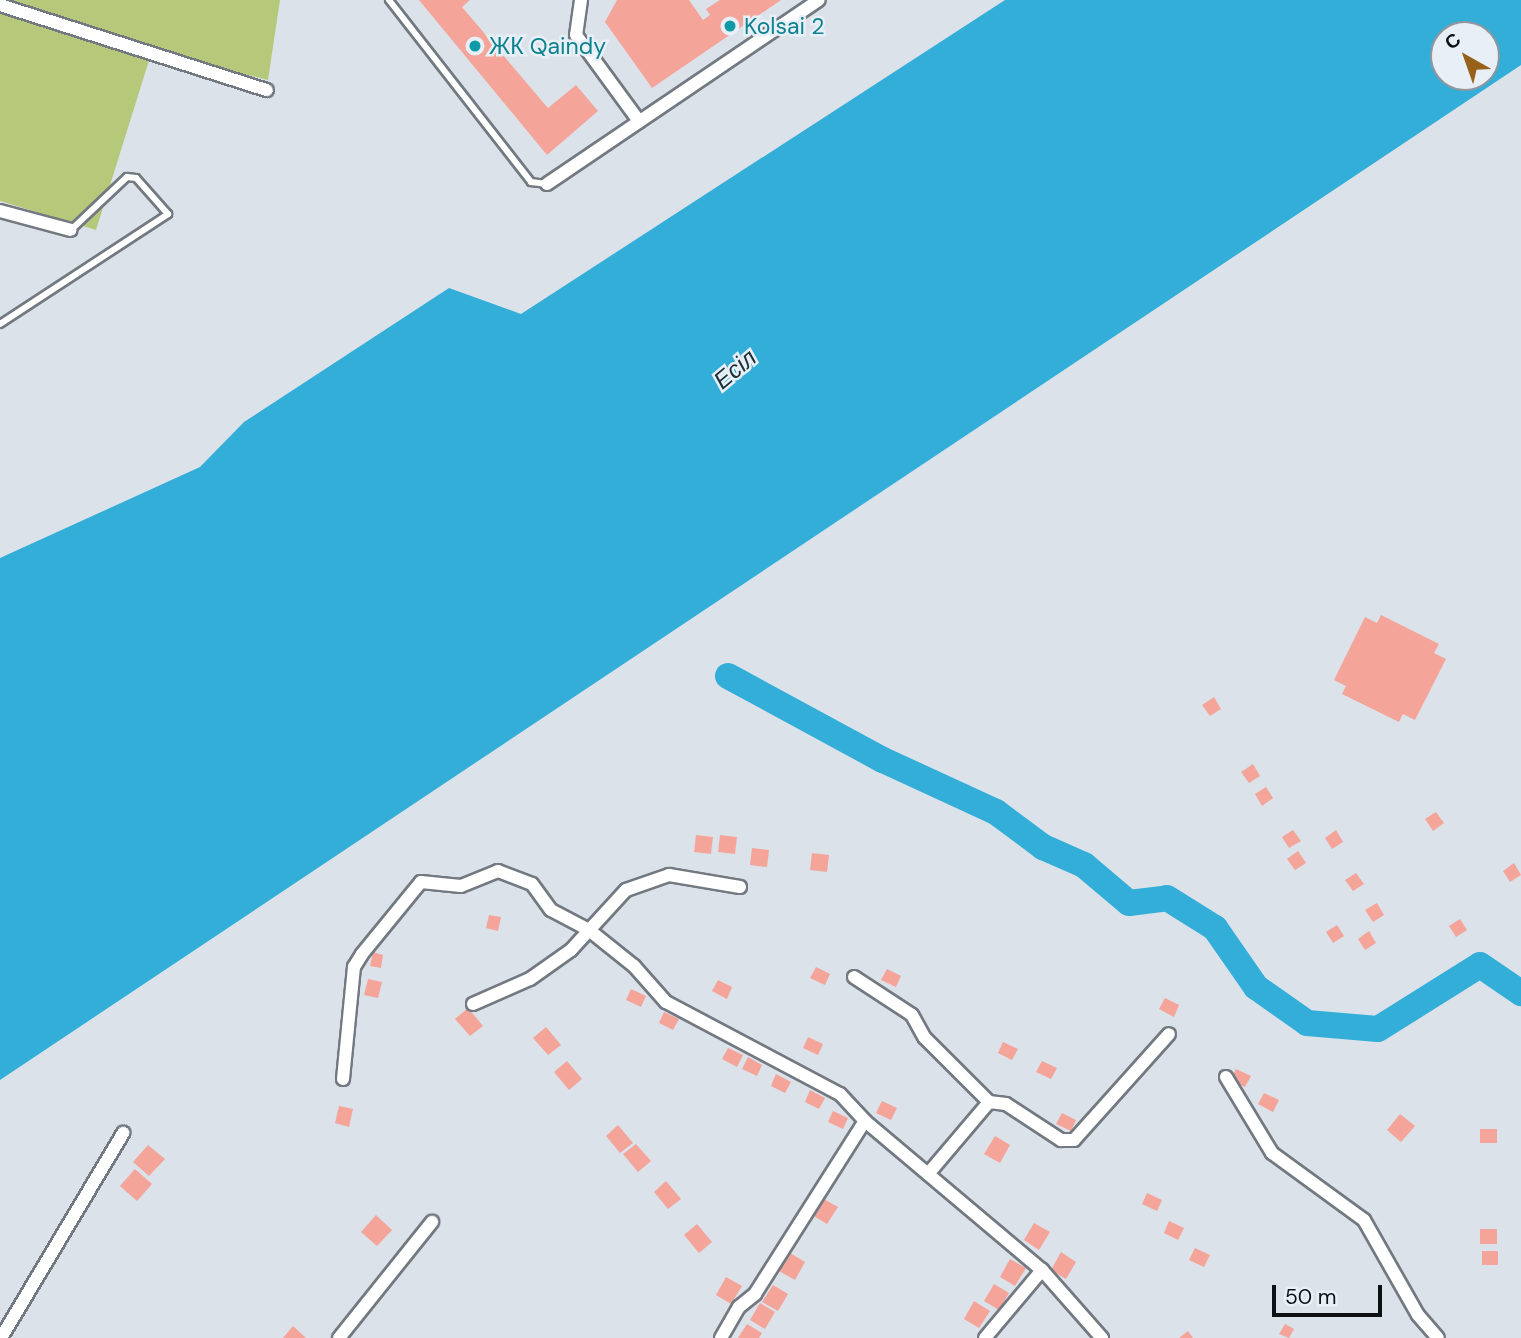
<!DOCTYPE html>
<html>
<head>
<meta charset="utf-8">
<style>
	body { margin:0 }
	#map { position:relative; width:1521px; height:1338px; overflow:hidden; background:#dbe2ea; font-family:"DM Sans",sans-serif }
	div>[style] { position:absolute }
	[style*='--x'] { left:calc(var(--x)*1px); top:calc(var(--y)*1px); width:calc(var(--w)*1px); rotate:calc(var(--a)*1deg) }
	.green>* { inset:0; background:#b6c97a }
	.water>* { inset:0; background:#33aed9 }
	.river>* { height:26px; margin:-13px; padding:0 13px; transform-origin:13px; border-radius:13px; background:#33aed9 }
	.building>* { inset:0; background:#f4a499 }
	.roads { filter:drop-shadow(2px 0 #737980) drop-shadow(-2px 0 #737980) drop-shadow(0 2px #737980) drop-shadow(0 -2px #737980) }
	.lane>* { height:6px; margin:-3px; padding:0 3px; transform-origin:3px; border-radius:3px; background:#fff }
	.street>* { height:12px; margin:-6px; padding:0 6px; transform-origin:6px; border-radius:6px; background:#fff }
	.dots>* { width:19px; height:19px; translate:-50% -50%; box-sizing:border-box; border:4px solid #e8eff7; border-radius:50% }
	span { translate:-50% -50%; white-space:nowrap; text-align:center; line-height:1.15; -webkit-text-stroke:5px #e8eff7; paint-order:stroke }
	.culture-label { font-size:23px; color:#0d838f }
	.left { translate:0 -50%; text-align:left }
	.water-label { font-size:24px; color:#1b2f37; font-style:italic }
	.north { position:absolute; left:1430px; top:21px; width:70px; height:70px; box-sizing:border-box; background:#e8eff7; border:2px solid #91969c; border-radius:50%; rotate:320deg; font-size:19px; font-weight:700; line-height:28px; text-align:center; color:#0e1113 }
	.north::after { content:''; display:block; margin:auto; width:24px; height:32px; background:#98611b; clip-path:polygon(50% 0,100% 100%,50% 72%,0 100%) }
	.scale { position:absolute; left:1272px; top:1285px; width:110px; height:32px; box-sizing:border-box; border:4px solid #0e1113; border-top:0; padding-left:9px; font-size:21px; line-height:24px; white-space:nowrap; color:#0e1113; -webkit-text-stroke:5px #e8eff7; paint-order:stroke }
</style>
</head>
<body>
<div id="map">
	<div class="green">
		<i style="clip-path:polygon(0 0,280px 0,268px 80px,152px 51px,96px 230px,0 201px)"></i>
	</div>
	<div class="water">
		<i style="clip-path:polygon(evenodd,1005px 0,1521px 0,1521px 65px,0 1080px,0 558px,200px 467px,244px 422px,449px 288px,521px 314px,1005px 0,1444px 35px,1486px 35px,1486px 77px,1444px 77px,1444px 35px)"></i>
	</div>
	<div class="river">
		<i style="--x:728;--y:676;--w:176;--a:28.5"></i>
		<i style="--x:883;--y:760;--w:124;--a:24.7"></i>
		<i style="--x:996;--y:812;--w:59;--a:36.7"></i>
		<i style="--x:1043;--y:847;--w:45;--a:23.7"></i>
		<i style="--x:1084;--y:865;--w:59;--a:40.2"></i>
		<i style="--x:1129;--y:903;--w:38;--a:-7"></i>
		<i style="--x:1167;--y:898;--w:57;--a:32"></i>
		<i style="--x:1215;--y:928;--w:72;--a:55.2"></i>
		<i style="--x:1256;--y:987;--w:62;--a:35.2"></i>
		<i style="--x:1307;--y:1023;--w:71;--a:4.8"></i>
		<i style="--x:1378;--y:1029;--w:120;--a:-32.1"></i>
		<i style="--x:1480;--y:965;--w:50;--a:34.3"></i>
	</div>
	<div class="building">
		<i style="clip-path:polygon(419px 0,470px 0,462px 7px,548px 108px,576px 85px,598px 111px,547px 155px)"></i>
		<i style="clip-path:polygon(617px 0,689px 0,703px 20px,710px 15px,706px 9px,720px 0,781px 0,652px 88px,605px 22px)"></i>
		<i style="clip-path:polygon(1381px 615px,1439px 644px,1434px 653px,1446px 659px,1415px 720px,1403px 714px,1399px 722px,1342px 694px,1346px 686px,1334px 680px,1365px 617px,1377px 623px)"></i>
		<i style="clip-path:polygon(1214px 697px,1221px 709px,1210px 716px,1202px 705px)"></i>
		<i style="clip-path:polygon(1253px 764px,1260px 776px,1249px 783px,1241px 772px)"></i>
		<i style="clip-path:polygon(1266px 787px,1273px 798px,1262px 806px,1255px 794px)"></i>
		<i style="clip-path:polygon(1436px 812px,1444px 823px,1433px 831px,1425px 819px)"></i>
		<i style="clip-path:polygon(1293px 830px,1301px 841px,1289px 848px,1282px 837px)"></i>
		<i style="clip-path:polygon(1336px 830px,1343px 842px,1332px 849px,1325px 838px)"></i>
		<i style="clip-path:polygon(696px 835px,713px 837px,711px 854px,694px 852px)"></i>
		<i style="clip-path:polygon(720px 835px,737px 837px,735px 854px,718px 852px)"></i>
		<i style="clip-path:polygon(752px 848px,769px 850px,767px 867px,750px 865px)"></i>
		<i style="clip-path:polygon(1298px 851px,1306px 863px,1295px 870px,1287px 859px)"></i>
		<i style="clip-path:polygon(812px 853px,829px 855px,827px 872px,810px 870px)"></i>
		<i style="clip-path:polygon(1514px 863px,1521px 875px,1510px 882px,1503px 871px)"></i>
		<i style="clip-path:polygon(1356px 873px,1364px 884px,1353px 891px,1345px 880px)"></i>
		<i style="clip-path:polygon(1377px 903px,1384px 915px,1373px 922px,1365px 910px)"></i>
		<i style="clip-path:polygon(489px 915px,501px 917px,498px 931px,486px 928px)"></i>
		<i style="clip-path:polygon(1460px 919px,1467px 930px,1456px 937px,1449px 926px)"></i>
		<i style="clip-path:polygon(1337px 925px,1344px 936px,1333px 943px,1326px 932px)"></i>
		<i style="clip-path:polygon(1369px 931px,1376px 943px,1365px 950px,1358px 939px)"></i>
		<i style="clip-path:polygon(373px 952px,383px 955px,381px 968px,370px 966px)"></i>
		<i style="clip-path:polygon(816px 967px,830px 974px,825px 985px,810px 978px)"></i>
		<i style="clip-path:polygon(887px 969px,901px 976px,896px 987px,881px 980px)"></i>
		<i style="clip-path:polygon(368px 979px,382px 982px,378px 998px,364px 995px)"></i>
		<i style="clip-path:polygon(718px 980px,732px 987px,727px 999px,712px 991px)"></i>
		<i style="clip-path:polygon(631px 989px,646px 996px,641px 1007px,626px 1000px)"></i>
		<i style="clip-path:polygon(1165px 998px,1179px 1005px,1174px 1017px,1159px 1009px)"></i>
		<i style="clip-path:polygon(468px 1008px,483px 1026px,470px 1036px,455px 1019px)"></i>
		<i style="clip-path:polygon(664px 1012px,679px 1019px,673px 1030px,659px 1023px)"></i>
		<i style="clip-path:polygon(546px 1027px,561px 1045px,548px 1055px,533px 1038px)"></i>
		<i style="clip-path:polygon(808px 1037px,823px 1044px,818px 1055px,803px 1048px)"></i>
		<i style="clip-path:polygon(1003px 1042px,1018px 1049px,1012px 1060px,998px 1053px)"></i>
		<i style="clip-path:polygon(728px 1048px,743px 1055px,737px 1067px,722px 1059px)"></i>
		<i style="clip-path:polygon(748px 1057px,762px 1065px,757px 1076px,742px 1069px)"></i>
		<i style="clip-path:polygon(567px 1061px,582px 1079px,569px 1090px,554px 1072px)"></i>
		<i style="clip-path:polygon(1042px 1061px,1057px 1068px,1051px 1079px,1036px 1072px)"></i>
		<i style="clip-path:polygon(1236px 1069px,1251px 1076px,1245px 1087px,1230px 1080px)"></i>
		<i style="clip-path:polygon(776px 1074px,791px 1082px,785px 1093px,771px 1086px)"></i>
		<i style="clip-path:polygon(810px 1090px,825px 1098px,819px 1109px,805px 1102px)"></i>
		<i style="clip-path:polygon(1264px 1093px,1279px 1100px,1273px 1112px,1258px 1104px)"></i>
		<i style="clip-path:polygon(882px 1101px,897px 1108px,891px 1120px,876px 1113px)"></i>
		<i style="clip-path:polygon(339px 1106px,353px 1109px,349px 1127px,335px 1123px)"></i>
		<i style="clip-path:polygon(833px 1111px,848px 1118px,843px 1129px,828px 1122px)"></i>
		<i style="clip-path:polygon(1062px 1113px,1076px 1120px,1071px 1131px,1056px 1124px)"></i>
		<i style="clip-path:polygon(1400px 1114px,1415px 1126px,1401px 1142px,1387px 1130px)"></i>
		<i style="clip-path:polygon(618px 1125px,633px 1143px,620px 1153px,606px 1136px)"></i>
		<i style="clip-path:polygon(1480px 1129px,1497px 1129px,1497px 1143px,1480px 1143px)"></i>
		<i style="clip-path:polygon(995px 1136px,1010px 1145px,1000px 1163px,984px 1154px)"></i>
		<i style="clip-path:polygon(636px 1144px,651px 1161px,638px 1172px,623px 1154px)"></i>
		<i style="clip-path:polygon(148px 1145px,165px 1159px,149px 1176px,133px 1162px)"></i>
		<i style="clip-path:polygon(135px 1169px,152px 1184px,137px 1201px,120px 1186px)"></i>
		<i style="clip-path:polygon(666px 1181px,681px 1199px,668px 1209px,654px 1192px)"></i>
		<i style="clip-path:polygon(1147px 1193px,1162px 1200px,1157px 1211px,1142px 1204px)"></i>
		<i style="clip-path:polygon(822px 1198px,838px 1207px,827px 1224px,812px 1215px)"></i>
		<i style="clip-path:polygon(376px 1215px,392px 1230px,377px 1246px,361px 1232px)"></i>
		<i style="clip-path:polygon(1169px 1221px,1184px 1228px,1178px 1240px,1164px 1233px)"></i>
		<i style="clip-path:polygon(1034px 1223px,1050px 1232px,1039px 1250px,1024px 1240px)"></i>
		<i style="clip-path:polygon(697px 1224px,712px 1242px,699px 1253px,684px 1235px)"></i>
		<i style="clip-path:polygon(1480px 1229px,1497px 1229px,1497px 1244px,1480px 1244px)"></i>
		<i style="clip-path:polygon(1195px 1248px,1210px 1255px,1204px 1267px,1189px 1260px)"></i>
		<i style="clip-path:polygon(1482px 1251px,1498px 1251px,1498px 1265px,1482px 1265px)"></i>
		<i style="clip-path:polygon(1061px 1252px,1076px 1262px,1066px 1279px,1051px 1270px)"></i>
		<i style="clip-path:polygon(790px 1253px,805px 1262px,795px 1280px,779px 1271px)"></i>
		<i style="clip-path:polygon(1010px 1259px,1026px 1268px,1015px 1286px,1000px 1277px)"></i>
		<i style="clip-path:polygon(726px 1277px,742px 1286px,731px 1304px,716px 1295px)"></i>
		<i style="clip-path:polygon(994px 1284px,1009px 1293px,999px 1310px,984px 1301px)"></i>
		<i style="clip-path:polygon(773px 1285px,788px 1294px,778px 1311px,762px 1302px)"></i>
		<i style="clip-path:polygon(974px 1301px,990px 1311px,979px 1328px,964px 1319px)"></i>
		<i style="clip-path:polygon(760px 1303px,775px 1312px,765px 1329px,750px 1320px)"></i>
		<i style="clip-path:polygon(747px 1324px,762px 1333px,759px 1338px,738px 1338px)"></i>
		<i style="clip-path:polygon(1285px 1324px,1294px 1329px,1289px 1338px,1279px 1334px)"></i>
		<i style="clip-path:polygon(293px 1326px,306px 1338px,283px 1338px)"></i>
		<i style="clip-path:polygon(1188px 1331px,1193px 1338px,1179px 1338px)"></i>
	</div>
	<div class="roads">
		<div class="lane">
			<i style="--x:389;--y:0;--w:231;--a:52"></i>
			<i style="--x:531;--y:182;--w:16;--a:7"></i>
			<i style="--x:0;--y:324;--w:201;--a:-33.2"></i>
			<i style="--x:168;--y:214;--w:48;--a:-131.6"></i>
			<i style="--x:136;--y:178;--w:9;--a:-174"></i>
			<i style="--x:127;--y:177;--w:77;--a:136.6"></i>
		</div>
		<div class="street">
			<i style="--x:581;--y:0;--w:35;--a:98"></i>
			<i style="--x:576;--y:35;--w:107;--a:53.8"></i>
			<i style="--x:0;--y:5;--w:280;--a:17.7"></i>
			<i style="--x:547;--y:184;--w:328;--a:-34.1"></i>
			<i style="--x:0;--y:211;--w:73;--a:15"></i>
			<i style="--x:854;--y:977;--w:69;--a:33.2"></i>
			<i style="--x:912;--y:1015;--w:26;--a:61"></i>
			<i style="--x:925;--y:1038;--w:91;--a:45"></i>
			<i style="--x:989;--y:1102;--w:17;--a:7"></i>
			<i style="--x:1006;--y:1104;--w:66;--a:33.2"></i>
			<i style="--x:1061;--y:1140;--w:13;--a:0"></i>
			<i style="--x:1074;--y:1140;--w:142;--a:-48.1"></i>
			<i style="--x:473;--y:1004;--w:62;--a:-23.7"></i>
			<i style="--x:530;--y:979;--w:50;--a:-35.3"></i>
			<i style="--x:571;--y:950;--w:81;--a:-47.5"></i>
			<i style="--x:626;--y:890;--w:46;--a:-19.2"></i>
			<i style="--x:669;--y:875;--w:72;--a:9.6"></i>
			<i style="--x:1226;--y:1077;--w:89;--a:58.8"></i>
			<i style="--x:1272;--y:1153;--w:114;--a:36.1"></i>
			<i style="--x:1364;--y:1220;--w:109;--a:60.4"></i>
			<i style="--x:1418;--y:1315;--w:30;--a:49"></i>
			<i style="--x:343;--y:1079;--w:113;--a:-84.4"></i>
			<i style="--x:354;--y:967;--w:15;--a:-58"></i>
			<i style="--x:362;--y:954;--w:93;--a:-50.7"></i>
			<i style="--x:421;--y:882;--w:40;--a:5.7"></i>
			<i style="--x:461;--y:886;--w:40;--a:-22"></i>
			<i style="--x:498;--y:871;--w:36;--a:21"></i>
			<i style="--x:532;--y:884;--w:32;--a:54"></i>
			<i style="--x:551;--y:910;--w:43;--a:27.8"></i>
			<i style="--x:589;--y:930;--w:58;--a:38.7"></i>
			<i style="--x:634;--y:966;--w:48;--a:48.4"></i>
			<i style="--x:666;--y:1002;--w:197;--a:27.9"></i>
			<i style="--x:840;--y:1094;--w:37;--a:47"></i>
			<i style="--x:865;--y:1121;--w:231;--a:40.1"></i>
			<i style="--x:1042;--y:1270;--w:91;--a:48.6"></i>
			<i style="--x:928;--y:1174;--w:94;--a:-49.7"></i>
			<i style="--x:1;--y:1338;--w:239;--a:-59.2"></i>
			<i style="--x:339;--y:1338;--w:149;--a:-51.3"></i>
			<i style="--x:721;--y:1338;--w:36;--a:-60"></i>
			<i style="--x:739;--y:1307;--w:21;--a:-39"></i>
			<i style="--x:755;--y:1294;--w:205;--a:-57.6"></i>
			<i style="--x:985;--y:1338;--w:89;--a:-50"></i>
		</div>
	</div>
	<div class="dots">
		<i style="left:730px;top:26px;background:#0f9aa8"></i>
		<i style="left:475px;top:46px;background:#0f9aa8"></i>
	</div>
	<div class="culture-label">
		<span class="left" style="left:744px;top:26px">Kolsai 2</span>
		<span class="left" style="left:489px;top:46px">ЖК Qaindy</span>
	</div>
	<div class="water-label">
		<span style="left:735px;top:369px;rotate:-40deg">Есіл</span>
	</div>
	<div class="north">С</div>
	<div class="scale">50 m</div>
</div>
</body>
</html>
